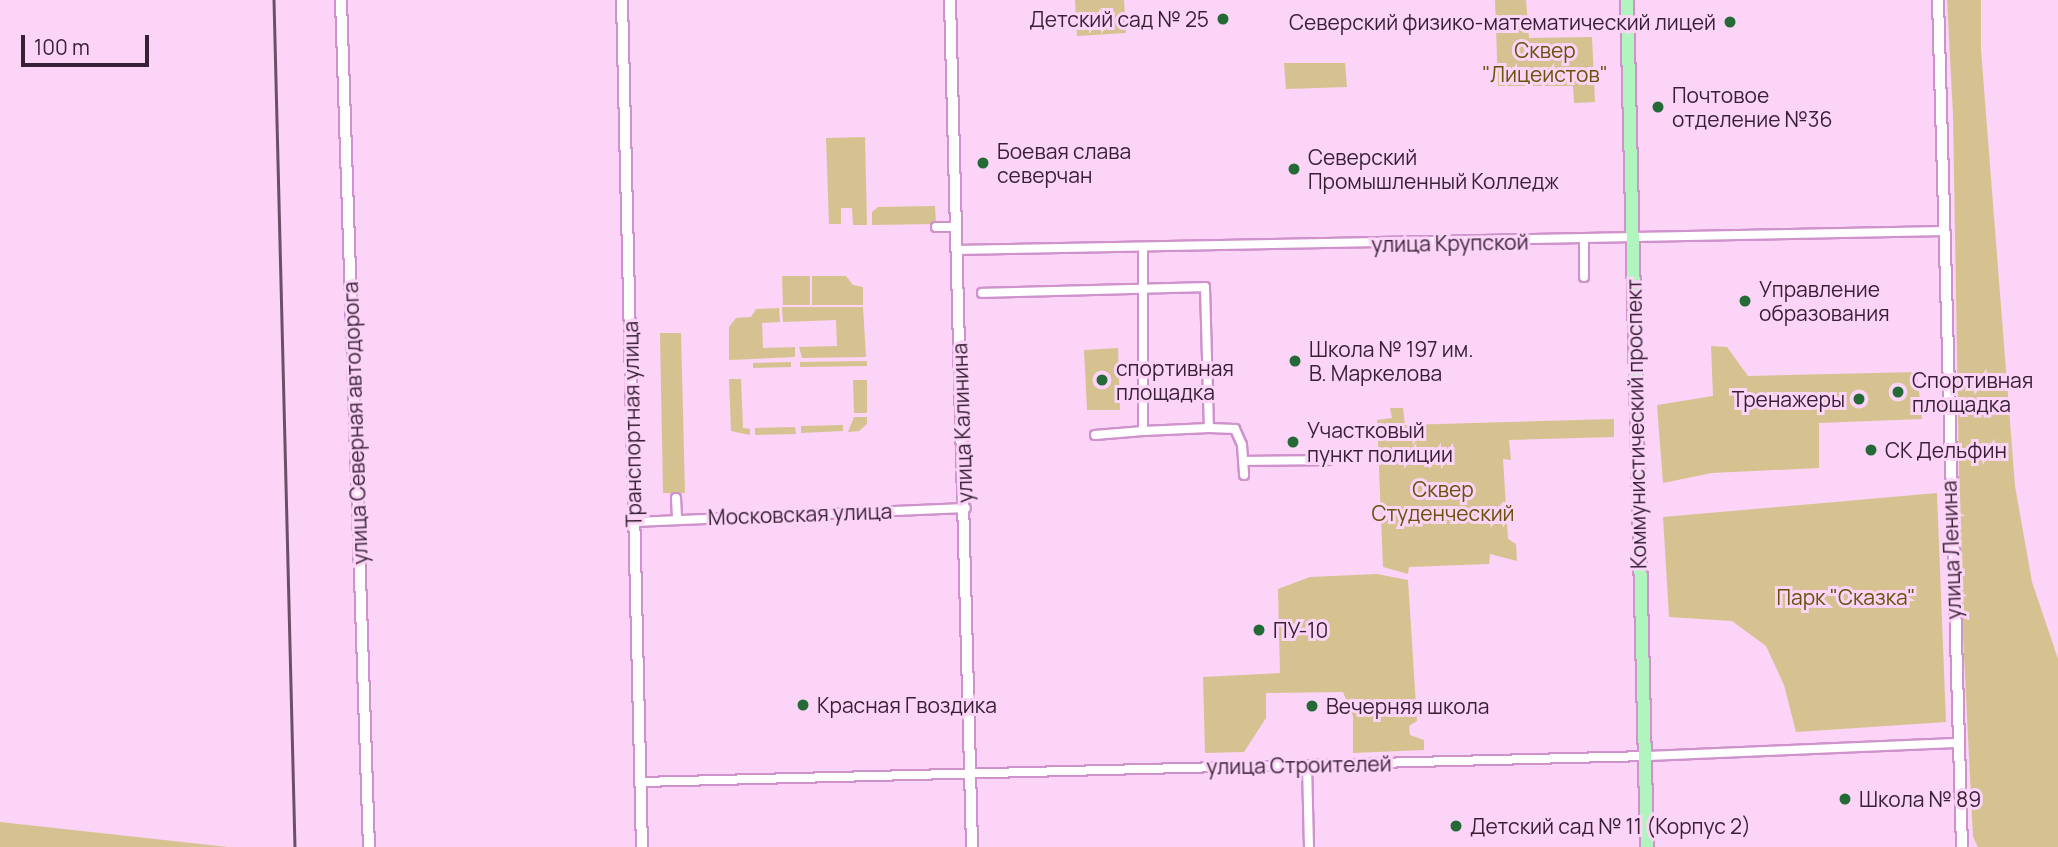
<!DOCTYPE html>
<html>
<head>
<meta charset="utf-8">
<style>
	body { margin:0 }
	#map { position:relative; width:2058px; height:847px; overflow:hidden; background:#fbd4f7; font-family:Manrope,sans-serif }
	div>[style] { position:absolute }
	[style*='--x'] { left:calc(var(--x)*1px); top:calc(var(--y)*1px); width:calc(var(--w)*1px); rotate:calc(var(--a)*1deg) }
	.green>* { inset:0; background:#d6c290 }
	.roads { filter:drop-shadow(2px 0 #cf92cb) drop-shadow(-2px 0 #cf92cb) drop-shadow(0 2px #cf92cb) drop-shadow(0 -2px #cf92cb) }
	.street>* { height:8px; margin:-4px; padding:0 4px; transform-origin:4px; border-radius:4px; background:#fff }
	.secondary>* { height:10px; margin:-5px; padding:0 5px; transform-origin:5px; border-radius:5px; background:#fff }
	.primary>* { height:12px; margin:-6px; padding:0 6px; transform-origin:6px; border-radius:6px; background:#b0f5be }
	.rail>* { height:2.5px; margin:-1.25px; padding:0 1.25px; transform-origin:1.25px; border-radius:1.25px; background:#6b4f69 }
	.dots>* { width:19px; height:19px; translate:-50% -50%; box-sizing:border-box; border:4px solid #fbd4f7; border-radius:50% }
	span { translate:-50% -50%; white-space:nowrap; text-align:center; line-height:1.15; -webkit-text-stroke:6px #fbd4f7; paint-order:stroke }
	.poi-label { font-size:21px; color:#371f35 }
	.right { translate:-100% -50%; text-align:right }
	.left { translate:0 -50%; text-align:left }
	.park-label { font-size:21px; color:#695209 }
	.street-label { font-size:21px; color:#371f35 }
	.scale { position:absolute; left:21px; top:35px; width:128px; height:32px; box-sizing:border-box; border:4px solid #371f35; border-top:0; padding-left:9px; font-size:21px; line-height:24px; white-space:nowrap; color:#371f35; -webkit-text-stroke:5px #fbd4f7; paint-order:stroke }
</style>
</head>
<body>
<div id="map">
	<div class="green">
		<i style="clip-path:polygon(1075px 0,1124px 0,1126px 33px,1077px 36px)"></i>
		<i style="clip-path:polygon(1495px 0,1526px 0,1529px 38px,1592px 37px,1595px 102px,1574px 103px,1573px 86px,1498px 86px)"></i>
		<i style="clip-path:polygon(1947px 0,1981px 0,1981px 50px,2015px 486px,2032px 582px,2058px 659px,2058px 847px,1978px 847px,1973px 837px,1961px 595px,1953px 115px)"></i>
		<i style="clip-path:polygon(1284px 63px,1345px 63px,1347px 87px,1286px 89px)"></i>
		<i style="clip-path:polygon(865px 137px,867px 225px,853px 225px,852px 208px,841px 208px,841px 224px,829px 224px,826px 138px)"></i>
		<i style="clip-path:polygon(935px 206px,936px 224px,872px 225px,872px 212px,878px 207px)"></i>
		<i style="clip-path:polygon(782px 276px,810px 276px,810px 305px,783px 305px)"></i>
		<i style="clip-path:polygon(812px 276px,846px 276px,853px 285px,863px 287px,863px 305px,812px 305px)"></i>
		<i style="clip-path:polygon(782px 307px,863px 307px,866px 357px,802px 358px,799px 347px,837px 346px,836px 320px,783px 322px)"></i>
		<i style="clip-path:polygon(779px 308px,780px 322px,762px 323px,763px 348px,795px 347px,795px 357px,729px 360px,729px 327px,736px 318px,751px 317px,756px 309px)"></i>
		<i style="clip-path:polygon(660px 333px,681px 333px,685px 493px,663px 493px)"></i>
		<i style="clip-path:polygon(1711px 346px,1727px 347px,1748px 376px,1917px 372px,1922px 419px,1819px 423px,1819px 468px,1712px 473px,1663px 483px,1657px 405px,1713px 396px)"></i>
		<i style="clip-path:polygon(1118px 348px,1120px 410px,1087px 410px,1084px 350px)"></i>
		<i style="clip-path:polygon(867px 361px,867px 366px,800px 367px,800px 362px)"></i>
		<i style="clip-path:polygon(791px 362px,791px 367px,753px 368px,753px 363px)"></i>
		<i style="clip-path:polygon(729px 379px,741px 379px,743px 428px,750px 429px,750px 435px,731px 431px)"></i>
		<i style="clip-path:polygon(853px 380px,867px 380px,867px 413px,854px 413px)"></i>
		<i style="clip-path:polygon(1390px 408px,1403px 408px,1405px 425px,1614px 419px,1614px 437px,1509px 440px,1511px 460px,1503px 459px,1508px 539px,1516px 544px,1517px 561px,1490px 554px,1489px 564px,1409px 567px,1408px 574px,1383px 567px,1377px 420px,1392px 418px)"></i>
		<i style="clip-path:polygon(854px 417px,867px 417px,867px 424px,859px 431px,848px 432px)"></i>
		<i style="clip-path:polygon(843px 425px,843px 431px,801px 433px,801px 426px)"></i>
		<i style="clip-path:polygon(795px 427px,796px 434px,755px 435px,755px 428px)"></i>
		<i style="clip-path:polygon(1937px 493px,1946px 722px,1796px 732px,1784px 685px,1766px 646px,1732px 621px,1669px 617px,1663px 517px)"></i>
		<i style="clip-path:polygon(1377px 574px,1408px 580px,1417px 721px,1409px 726px,1410px 735px,1424px 740px,1424px 750px,1353px 753px,1353px 716px,1343px 692px,1266px 693px,1266px 718px,1244px 752px,1205px 753px,1203px 677px,1280px 673px,1278px 589px,1310px 577px)"></i>
		<i style="clip-path:polygon(0 822px,228px 847px,0 847px)"></i>
	</div>
	<div class="roads">
		<div class="street">
			<i style="--x:936;--y:227;--w:19;--a:0"></i>
			<i style="--x:956;--y:250;--w:989;--a:-1.1"></i>
			<i style="--x:1584;--y:277;--w:36;--a:-90"></i>
			<i style="--x:982;--y:293;--w:223;--a:-1.5"></i>
			<i style="--x:1205;--y:287;--w:141;--a:88.4"></i>
			<i style="--x:1209;--y:428;--w:66;--a:177.4"></i>
			<i style="--x:1209;--y:428;--w:26;--a:2"></i>
			<i style="--x:1235;--y:429;--w:17;--a:66"></i>
			<i style="--x:1242;--y:445;--w:30;--a:86"></i>
			<i style="--x:1095;--y:435;--w:48;--a:-4.8"></i>
			<i style="--x:1143;--y:431;--w:184;--a:-90"></i>
			<i style="--x:1243;--y:461;--w:85;--a:-0.7"></i>
			<i style="--x:676;--y:498;--w:22;--a:87"></i>
			<i style="--x:634;--y:522;--w:332;--a:-2.4"></i>
			<i style="--x:1307;--y:765;--w:82;--a:88.6"></i>
			<i style="--x:641;--y:782;--w:1005;--a:-1.48"></i>
			<i style="--x:1646;--y:756;--w:311;--a:-2.4"></i>
		</div>
		<div class="secondary">
			<i style="--x:341;--y:0;--w:847;--a:88.11"></i>
			<i style="--x:622;--y:0;--w:847;--a:88.65"></i>
			<i style="--x:950;--y:0;--w:847;--a:88.51"></i>
			<i style="--x:1938;--y:0;--w:847;--a:88.38"></i>
		</div>
		<div class="primary">
			<i style="--x:1627;--y:0;--w:847;--a:88.65"></i>
		</div>
	</div>
	<div class="rail">
		<i style="--x:274;--y:0;--w:847;--a:88.58"></i>
	</div>
	<div class="dots">
		<i style="left:1223px;top:19px;background:#246a36"></i>
		<i style="left:1730px;top:22px;background:#246a36"></i>
		<i style="left:1658px;top:107px;background:#246a36"></i>
		<i style="left:983px;top:163px;background:#246a36"></i>
		<i style="left:1294px;top:169px;background:#246a36"></i>
		<i style="left:1745px;top:301px;background:#246a36"></i>
		<i style="left:1295px;top:361px;background:#246a36"></i>
		<i style="left:1102px;top:380px;background:#246a36"></i>
		<i style="left:1898px;top:392px;background:#246a36"></i>
		<i style="left:1859px;top:399px;background:#246a36"></i>
		<i style="left:1293px;top:442px;background:#246a36"></i>
		<i style="left:1871px;top:450px;background:#246a36"></i>
		<i style="left:1259px;top:630px;background:#246a36"></i>
		<i style="left:803px;top:705px;background:#246a36"></i>
		<i style="left:1312px;top:706px;background:#246a36"></i>
		<i style="left:1845px;top:799px;background:#246a36"></i>
		<i style="left:1456px;top:826px;background:#246a36"></i>
	</div>
	<div class="poi-label">
		<span class="right" style="left:1209px;top:19px">Детский сад № 25</span>
		<span class="right" style="left:1716px;top:22px">Северский физико-математический лицей</span>
		<span class="left" style="left:1672px;top:107px">Почтовое<br>отделение №36</span>
		<span class="left" style="left:997px;top:163px">Боевая слава<br>северчан</span>
		<span class="left" style="left:1308px;top:169px">Северский<br>Промышленный Колледж</span>
		<span class="left" style="left:1759px;top:301px">Управление<br>образования</span>
		<span class="left" style="left:1309px;top:361px">Школа № 197 им.<br>В. Маркелова</span>
		<span class="left" style="left:1116px;top:380px">спортивная<br>площадка</span>
		<span class="left" style="left:1912px;top:392px">Спортивная<br>площадка</span>
		<span class="right" style="left:1845px;top:399px">Тренажеры</span>
		<span class="left" style="left:1307px;top:442px">Участковый<br>пункт полиции</span>
		<span class="left" style="left:1885px;top:450px">СК Дельфин</span>
		<span class="left" style="left:1273px;top:630px">ПУ-10</span>
		<span class="left" style="left:817px;top:705px">Красная Гвоздика</span>
		<span class="left" style="left:1326px;top:706px">Вечерняя школа</span>
		<span class="left" style="left:1859px;top:799px">Школа № 89</span>
		<span class="left" style="left:1470px;top:826px">Детский сад № 11 (Корпус 2)</span>
	</div>
	<div class="park-label">
		<span style="left:1545px;top:62px">Сквер<br>"Лицеистов"</span>
		<span style="left:1443px;top:501px">Сквер<br>Студенческий</span>
		<span style="left:1846px;top:597px">Парк "Сказка"</span>
	</div>
	<div class="street-label">
		<span style="left:1450px;top:243px;rotate:-1deg">улица Крупской</span>
		<span style="left:355px;top:423px;rotate:-92deg">улица Северная автодорога</span>
		<span style="left:962px;top:423px;rotate:-92deg">улица Калинина</span>
		<span style="left:632px;top:424px;rotate:-91deg">Транспортная улица</span>
		<span style="left:1636px;top:424px;rotate:-91deg">Коммунистический проспект</span>
		<span style="left:800px;top:514px;rotate:-2deg">Московская улица</span>
		<span style="left:1951px;top:550px;rotate:-92deg">улица Ленина</span>
		<span style="left:1299px;top:765px;rotate:-1deg">улица Строителей</span>
	</div>
	<div class="scale">100 m</div>
</div>
</body>
</html>
